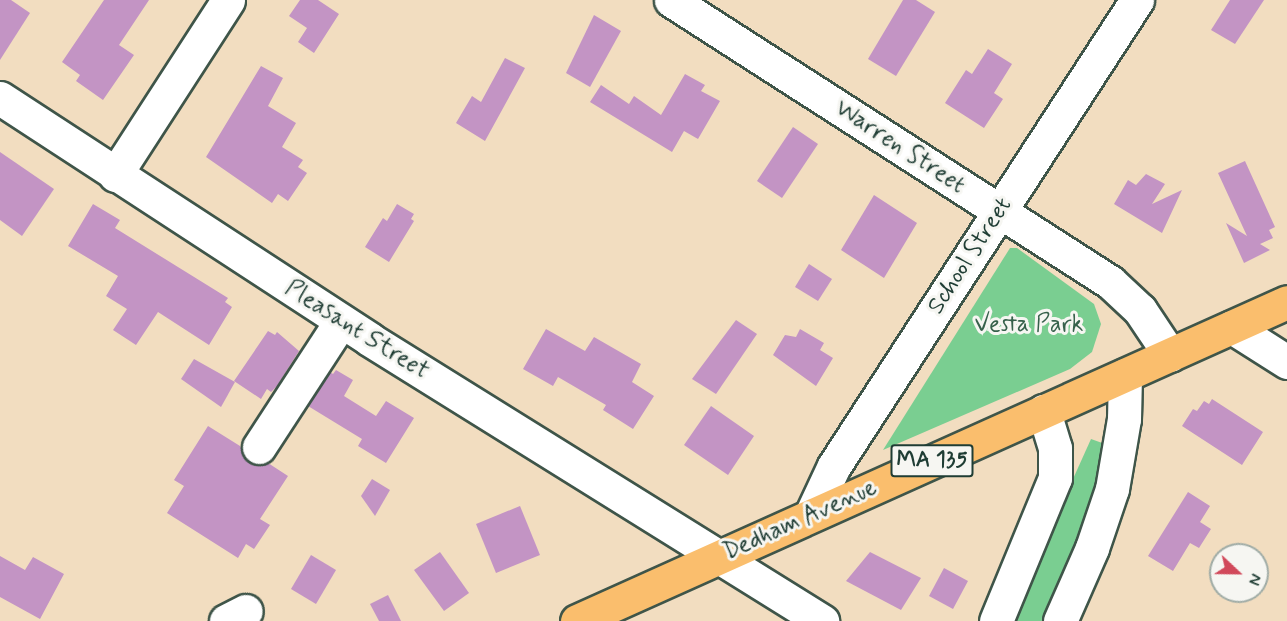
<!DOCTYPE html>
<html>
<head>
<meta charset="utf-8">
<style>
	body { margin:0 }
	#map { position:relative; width:1287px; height:621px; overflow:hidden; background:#f2ddc0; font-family:Mynerve,sans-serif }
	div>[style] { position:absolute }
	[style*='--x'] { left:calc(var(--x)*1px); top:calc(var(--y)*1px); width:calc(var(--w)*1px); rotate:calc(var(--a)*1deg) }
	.green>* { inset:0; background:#7ace91 }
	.building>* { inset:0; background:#c394c4 }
	.roads { filter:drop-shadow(2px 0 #3f5549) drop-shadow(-2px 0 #3f5549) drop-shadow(0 2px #3f5549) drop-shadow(0 -2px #3f5549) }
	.minor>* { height:33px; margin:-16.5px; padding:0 16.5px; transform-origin:16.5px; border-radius:16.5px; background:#fff }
	.major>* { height:33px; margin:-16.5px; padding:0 16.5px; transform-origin:16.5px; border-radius:16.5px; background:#fabe6d }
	span { translate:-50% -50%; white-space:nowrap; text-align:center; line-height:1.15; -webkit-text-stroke:6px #f6f6f2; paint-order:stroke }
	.shield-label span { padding:2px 4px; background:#f6f6f2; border:2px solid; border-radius:4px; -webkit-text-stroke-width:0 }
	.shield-label { font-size:22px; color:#1f3d34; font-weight:700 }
	.street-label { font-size:24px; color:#1f3d34 }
	.park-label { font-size:24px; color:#36614b }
	.north { position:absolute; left:1209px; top:543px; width:60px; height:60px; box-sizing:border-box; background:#f6f6f2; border:2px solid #a0aca6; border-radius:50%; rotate:112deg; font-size:16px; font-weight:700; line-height:24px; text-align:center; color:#1f3d34 }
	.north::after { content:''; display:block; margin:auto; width:21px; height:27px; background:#d1495b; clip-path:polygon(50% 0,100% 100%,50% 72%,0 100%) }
</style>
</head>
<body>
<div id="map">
	<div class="green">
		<i style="clip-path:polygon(1010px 248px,1017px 248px,1094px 304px,1101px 324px,1092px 352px,1070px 369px,883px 450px)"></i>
		<i style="clip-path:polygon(1091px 439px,1105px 444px,1099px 488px,1046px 621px,1009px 621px)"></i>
	</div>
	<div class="building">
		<i style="clip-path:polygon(0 0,11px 0,30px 13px,0 60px)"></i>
		<i style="clip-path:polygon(104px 0,149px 0,119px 45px,134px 55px,103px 100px,76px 81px,80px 75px,62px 62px)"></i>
		<i style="clip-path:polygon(300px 0,318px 0,339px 14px,314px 53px,298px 42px,307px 28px,289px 16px)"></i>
		<i style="clip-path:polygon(903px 0,916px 0,935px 12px,896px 76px,868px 59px)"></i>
		<i style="clip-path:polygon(1230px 0,1264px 0,1235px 44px,1211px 30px)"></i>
		<i style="clip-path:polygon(594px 15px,621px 31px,590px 87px,566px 73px)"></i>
		<i style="clip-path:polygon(988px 49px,1012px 64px,994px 93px,1003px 99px,984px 128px,945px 103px,966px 70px,972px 74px)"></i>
		<i style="clip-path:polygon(505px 58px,525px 68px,485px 141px,456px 123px,472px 96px,481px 102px)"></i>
		<i style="clip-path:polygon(261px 66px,283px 78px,268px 106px,296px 123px,282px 147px,303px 160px,298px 167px,307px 173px,288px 201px,278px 194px,272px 203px,206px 157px)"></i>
		<i style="clip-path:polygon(685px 74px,705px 85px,701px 91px,720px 101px,698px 139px,684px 131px,672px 152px,590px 102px,601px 85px,629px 104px,634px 96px,661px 115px)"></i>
		<i style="clip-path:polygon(793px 127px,818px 144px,782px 198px,757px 181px)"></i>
		<i style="clip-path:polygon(0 152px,54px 189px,22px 236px,0 220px)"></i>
		<i style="clip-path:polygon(1245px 161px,1275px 227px,1269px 230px,1273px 238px,1260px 244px,1270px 250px,1244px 263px,1226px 223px,1247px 236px,1218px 173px)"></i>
		<i style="clip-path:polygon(1146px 174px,1165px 184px,1152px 204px,1182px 190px,1162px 233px,1114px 204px,1128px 180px,1136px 185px)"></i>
		<i style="clip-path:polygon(874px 195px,917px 223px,884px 278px,841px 250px)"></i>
		<i style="clip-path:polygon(93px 204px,120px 220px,115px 228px,228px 298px,225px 302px,232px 307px,209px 345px,158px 312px,136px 345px,113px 330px,127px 309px,106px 296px,118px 276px,68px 246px)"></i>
		<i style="clip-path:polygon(397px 204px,414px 214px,411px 219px,414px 221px,389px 262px,365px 247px,383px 218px,387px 221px)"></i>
		<i style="clip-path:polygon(809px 264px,832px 279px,818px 301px,795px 287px)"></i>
		<i style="clip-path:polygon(736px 320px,757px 334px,716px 394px,692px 379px)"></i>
		<i style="clip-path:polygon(546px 329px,585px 351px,594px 337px,641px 364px,632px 382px,654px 396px,633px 429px,603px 410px,606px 405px,558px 377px,553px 386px,523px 369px)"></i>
		<i style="clip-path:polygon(800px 329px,824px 343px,820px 350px,833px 358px,816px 386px,773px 355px,785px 335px,796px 337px)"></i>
		<i style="clip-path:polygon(268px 331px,275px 335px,277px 332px,299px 351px,277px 386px,271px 392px,267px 389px,261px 399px,234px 381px)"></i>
		<i style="clip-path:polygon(194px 359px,235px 382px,221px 407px,181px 379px)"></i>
		<i style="clip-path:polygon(336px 370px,353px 380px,344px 396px,376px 416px,386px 401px,414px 418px,386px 463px,358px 446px,362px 439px,308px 406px,330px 372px,333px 374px)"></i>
		<i style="clip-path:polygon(1212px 399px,1263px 432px,1242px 465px,1182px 426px,1193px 409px,1197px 411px,1204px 401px,1209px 404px)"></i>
		<i style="clip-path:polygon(711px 406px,754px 436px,728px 475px,684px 445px)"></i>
		<i style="clip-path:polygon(208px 426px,240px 446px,249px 463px,268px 463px,288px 476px,260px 519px,270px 525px,254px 549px,246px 544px,238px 558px,167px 513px,184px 486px,174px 480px)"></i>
		<i style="clip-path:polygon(372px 479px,390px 490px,375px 516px,361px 496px)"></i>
		<i style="clip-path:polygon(1188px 492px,1210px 506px,1200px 522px,1211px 529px,1199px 548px,1190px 543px,1173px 571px,1148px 556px)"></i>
		<i style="clip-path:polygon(520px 506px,540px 555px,496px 573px,476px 524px)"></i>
		<i style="clip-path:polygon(440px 552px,469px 593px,444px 611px,414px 570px)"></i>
		<i style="clip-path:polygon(870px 552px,921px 578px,901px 610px,846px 581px)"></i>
		<i style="clip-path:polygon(311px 555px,336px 570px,316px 604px,291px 589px)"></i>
		<i style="clip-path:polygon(0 556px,25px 570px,33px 557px,64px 574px,40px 619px,0 597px)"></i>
		<i style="clip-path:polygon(944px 568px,968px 581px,953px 609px,929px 596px)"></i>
		<i style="clip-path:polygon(388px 595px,401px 621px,379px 621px,370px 604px)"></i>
	</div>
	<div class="roads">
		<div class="minor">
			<i style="--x:671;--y:0;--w:522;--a:32.72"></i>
			<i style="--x:1110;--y:282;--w:41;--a:43"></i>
			<i style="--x:1140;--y:310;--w:54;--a:56.3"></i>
			<i style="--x:0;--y:98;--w:441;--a:33.1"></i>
			<i style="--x:369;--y:339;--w:534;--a:31.9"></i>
			<i style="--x:115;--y:175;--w:208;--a:-57.1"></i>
			<i style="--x:1232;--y:327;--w:65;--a:32.5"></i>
			<i style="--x:259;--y:447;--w:150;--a:-56.9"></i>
			<i style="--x:811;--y:515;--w:54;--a:-64.9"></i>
			<i style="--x:834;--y:466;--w:556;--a:-56.97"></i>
			<i style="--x:226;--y:621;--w:22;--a:-27"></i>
			<i style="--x:996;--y:621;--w:155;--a:-67.6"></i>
			<i style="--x:1055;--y:478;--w:30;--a:-90"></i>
			<i style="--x:1055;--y:448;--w:39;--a:-107"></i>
			<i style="--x:1060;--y:621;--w:80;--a:-66.3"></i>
			<i style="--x:1092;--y:548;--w:62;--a:-71.3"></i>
			<i style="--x:1112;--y:489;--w:71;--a:-80.3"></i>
			<i style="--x:1124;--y:419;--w:44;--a:-88.7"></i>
		</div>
		<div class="major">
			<i style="--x:577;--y:621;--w:778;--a:-24.19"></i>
		</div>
	</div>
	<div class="shield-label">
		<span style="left:932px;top:461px">MA 135</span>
	</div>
	<div class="street-label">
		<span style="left:900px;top:147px;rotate:33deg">Warren Street</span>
		<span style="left:970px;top:256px;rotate:-57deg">School Street</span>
		<span style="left:357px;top:330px;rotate:32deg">Pleasant Street</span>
		<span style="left:800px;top:520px;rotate:-24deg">Dedham Avenue</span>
	</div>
	<div class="park-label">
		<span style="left:1029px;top:325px">Vesta Park</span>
	</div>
	<div class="north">N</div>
</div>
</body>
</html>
